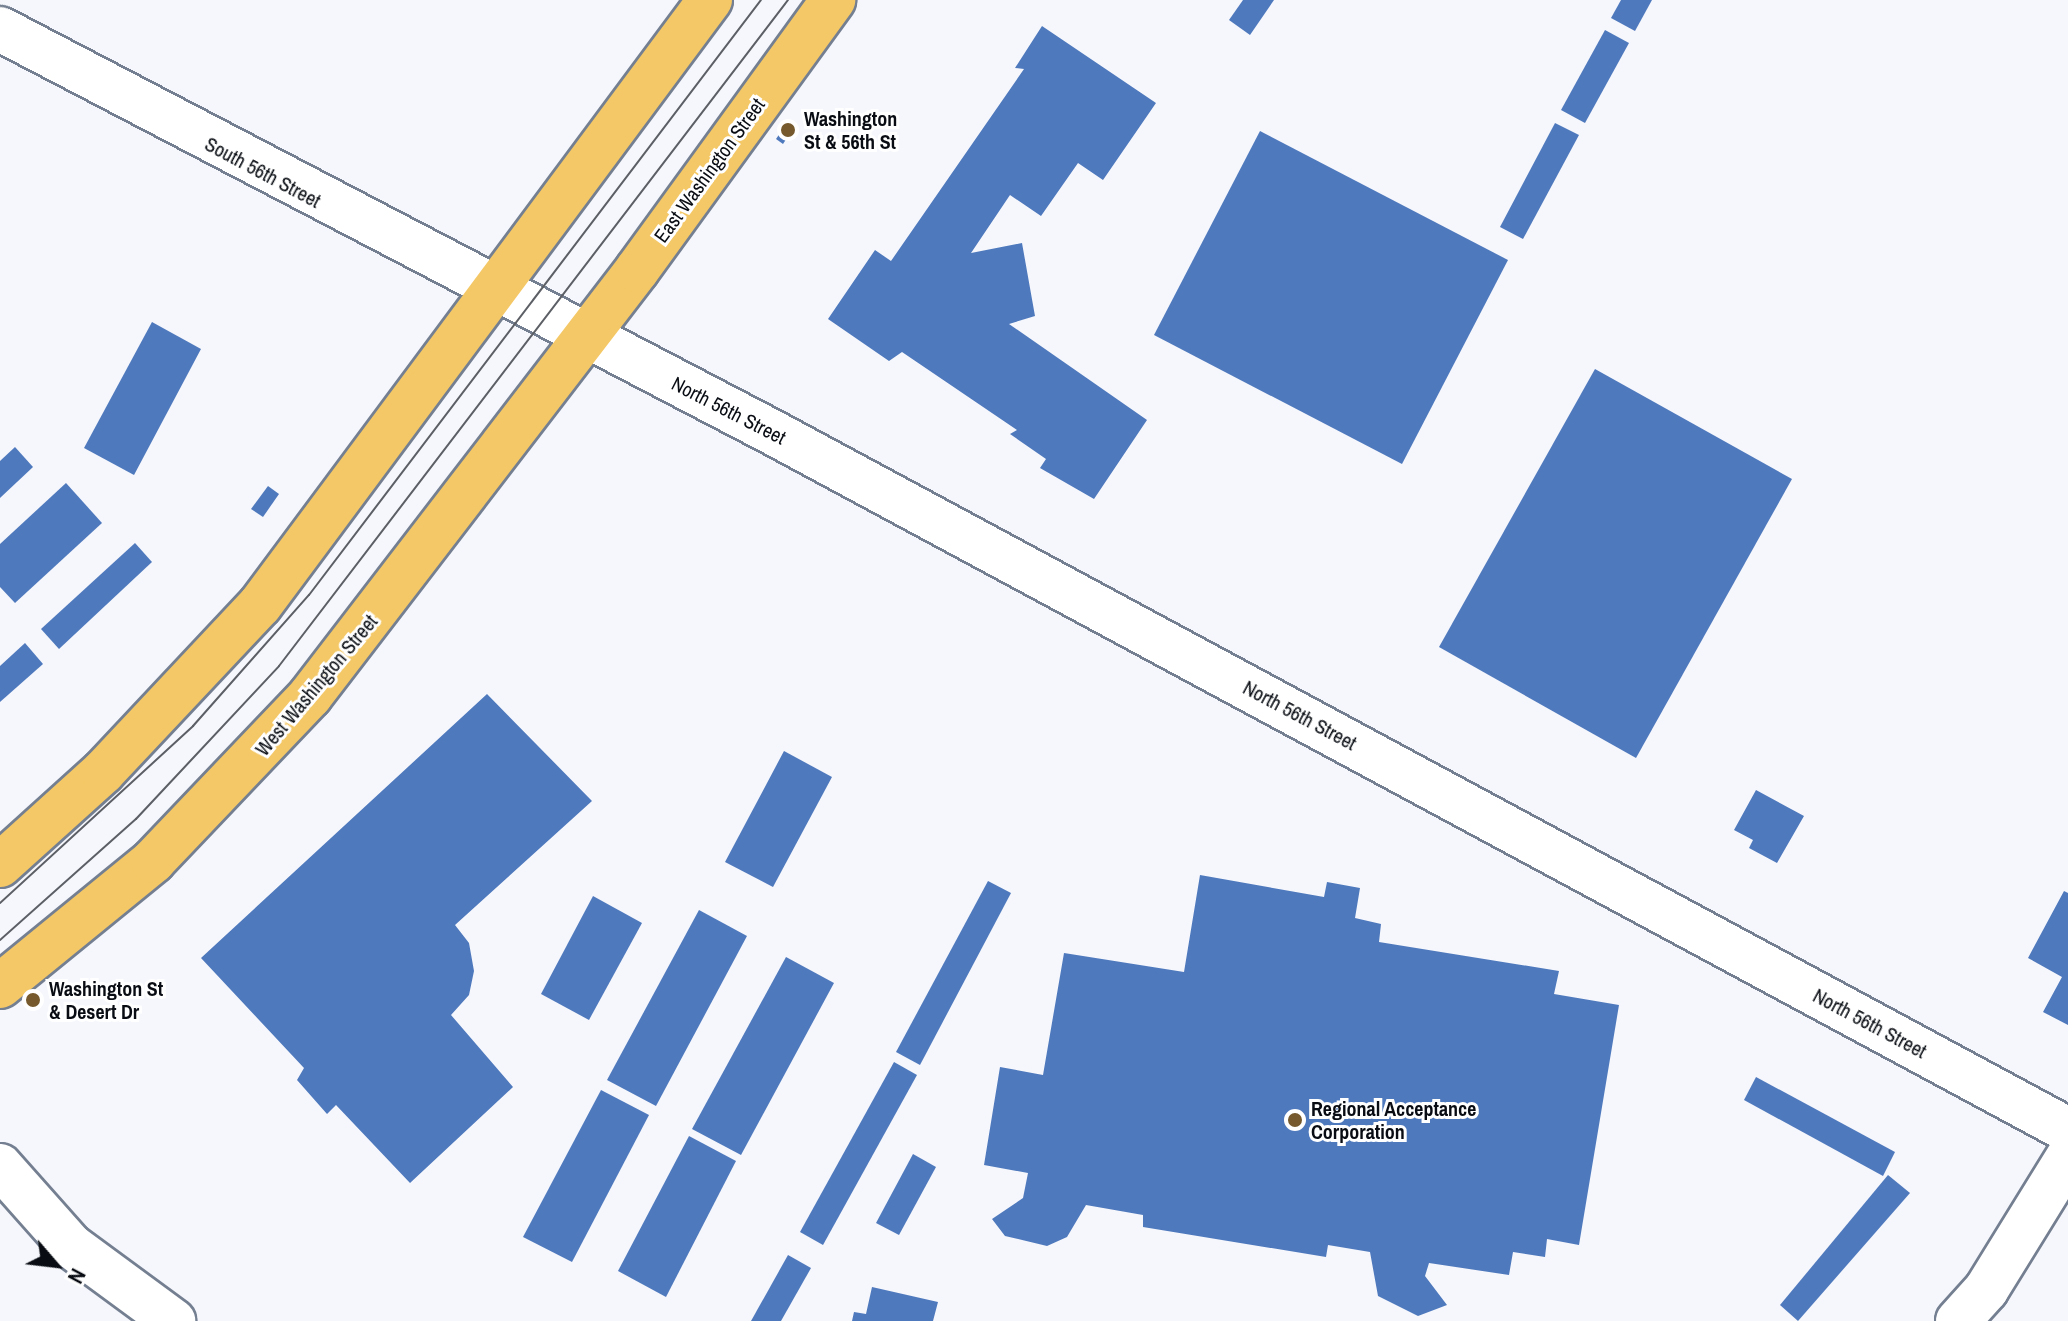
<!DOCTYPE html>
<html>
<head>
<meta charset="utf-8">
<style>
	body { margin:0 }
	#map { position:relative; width:2068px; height:1321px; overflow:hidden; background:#f5f7fc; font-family:"Archivo Narrow",sans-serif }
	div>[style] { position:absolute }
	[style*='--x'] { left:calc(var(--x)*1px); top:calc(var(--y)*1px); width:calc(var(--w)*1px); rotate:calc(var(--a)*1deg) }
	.building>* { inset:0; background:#4f79bd }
	.roads { filter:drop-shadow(2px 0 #747f91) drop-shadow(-2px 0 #747f91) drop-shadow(0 2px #747f91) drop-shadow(0 -2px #747f91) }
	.minor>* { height:44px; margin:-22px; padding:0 22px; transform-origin:22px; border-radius:22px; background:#fff }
	.major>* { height:44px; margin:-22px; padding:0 22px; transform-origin:22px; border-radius:22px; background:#f4c866 }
	.tram>* { height:2px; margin:-1px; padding:0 1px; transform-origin:1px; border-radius:1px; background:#5c5f65 }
	.dots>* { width:22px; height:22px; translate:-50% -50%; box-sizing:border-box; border:4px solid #fff; border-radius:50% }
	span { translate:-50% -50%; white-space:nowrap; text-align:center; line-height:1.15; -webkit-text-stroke:6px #fff; paint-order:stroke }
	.poi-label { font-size:20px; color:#090d13; font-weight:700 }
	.left { translate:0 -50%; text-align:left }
	.street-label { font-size:20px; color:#090d13 }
	.north { position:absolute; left:16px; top:1225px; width:80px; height:80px; -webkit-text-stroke:6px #fff; paint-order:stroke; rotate:118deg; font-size:22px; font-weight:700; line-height:32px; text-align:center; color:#090d13 }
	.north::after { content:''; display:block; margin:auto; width:28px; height:36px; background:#090d13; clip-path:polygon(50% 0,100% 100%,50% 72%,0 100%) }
</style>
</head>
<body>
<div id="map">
	<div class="building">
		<i style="clip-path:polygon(1243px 0,1274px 0,1250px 35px,1229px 20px)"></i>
		<i style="clip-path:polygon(1621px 0,1652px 0,1635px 31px,1611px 18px)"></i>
		<i style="clip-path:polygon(1042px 26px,1156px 103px,1103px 180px,1078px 163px,1041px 216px,1010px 195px,971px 253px,1022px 243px,1035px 316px,1009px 324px,1147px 420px,1094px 499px,1040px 468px,1046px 459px,1010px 434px,1017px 430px,902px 352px,889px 361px,828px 319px,875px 250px,891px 261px,1024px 69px,1015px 68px)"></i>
		<i style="clip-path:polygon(1605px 30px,1629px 43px,1585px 123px,1561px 110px)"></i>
		<i style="clip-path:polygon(1555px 123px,1579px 135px,1523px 239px,1500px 227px)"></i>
		<i style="clip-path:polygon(785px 126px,794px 127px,783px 144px,776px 139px)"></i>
		<i style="clip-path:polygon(1260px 131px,1508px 260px,1402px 464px,1154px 335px)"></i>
		<i style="clip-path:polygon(152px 322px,201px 349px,134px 475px,84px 448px)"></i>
		<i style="clip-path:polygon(1595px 369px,1792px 479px,1636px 758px,1439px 647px)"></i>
		<i style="clip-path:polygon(15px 447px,33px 467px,0 498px,0 461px)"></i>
		<i style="clip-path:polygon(66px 483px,102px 523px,15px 603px,0 587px,0 544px)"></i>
		<i style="clip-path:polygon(268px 486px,279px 494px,263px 517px,251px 509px)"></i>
		<i style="clip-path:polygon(135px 543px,152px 562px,59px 649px,41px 629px)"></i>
		<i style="clip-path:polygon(25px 643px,43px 664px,0 702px,0 666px)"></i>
		<i style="clip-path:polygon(487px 694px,592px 801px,455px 925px,469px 943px,474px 971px,469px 995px,451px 1015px,513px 1087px,410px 1183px,336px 1105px,327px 1114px,297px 1080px,304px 1068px,201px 958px)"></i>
		<i style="clip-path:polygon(784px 751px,832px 777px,773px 887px,725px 862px)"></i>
		<i style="clip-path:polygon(1756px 790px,1804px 816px,1777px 863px,1749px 848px,1753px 840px,1734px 830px)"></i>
		<i style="clip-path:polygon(1200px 875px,1324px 897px,1327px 882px,1360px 888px,1355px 918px,1381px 924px,1379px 942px,1559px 971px,1554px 994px,1619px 1005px,1579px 1245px,1547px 1239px,1545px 1257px,1513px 1252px,1509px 1275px,1429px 1263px,1425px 1276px,1447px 1305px,1418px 1316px,1378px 1296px,1370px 1252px,1328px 1245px,1326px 1257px,1143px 1227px,1143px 1215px,1086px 1205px,1067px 1237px,1047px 1246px,1005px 1236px,992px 1219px,1023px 1198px,1028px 1173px,984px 1165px,1000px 1067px,1043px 1075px,1064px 953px,1184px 972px)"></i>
		<i style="clip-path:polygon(988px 881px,1011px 893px,920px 1065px,896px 1052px)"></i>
		<i style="clip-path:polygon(2064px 891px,2068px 893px,2068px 1025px,2043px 1012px,2062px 977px,2028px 958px)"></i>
		<i style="clip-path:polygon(593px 896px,642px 923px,589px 1020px,541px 994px)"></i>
		<i style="clip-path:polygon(699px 910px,747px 936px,656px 1106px,607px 1080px)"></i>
		<i style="clip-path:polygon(786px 957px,834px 983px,741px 1155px,692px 1129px)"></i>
		<i style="clip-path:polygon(894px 1062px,917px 1075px,823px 1245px,800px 1232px)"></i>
		<i style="clip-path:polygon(1756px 1077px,1895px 1152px,1883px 1176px,1744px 1100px)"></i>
		<i style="clip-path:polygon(601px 1090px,649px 1115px,572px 1262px,523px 1237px)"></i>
		<i style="clip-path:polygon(689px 1136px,736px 1161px,666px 1297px,618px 1271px)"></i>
		<i style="clip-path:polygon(913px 1154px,936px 1167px,899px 1235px,876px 1223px)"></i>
		<i style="clip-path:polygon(1888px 1175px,1910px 1193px,1798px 1321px,1780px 1305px)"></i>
		<i style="clip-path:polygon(788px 1255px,811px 1268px,781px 1321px,751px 1321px)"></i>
		<i style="clip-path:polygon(872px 1287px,938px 1302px,933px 1321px,852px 1321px,854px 1312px,866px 1314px)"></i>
	</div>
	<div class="roads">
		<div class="minor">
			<i style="--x:0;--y:29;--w:869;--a:27.57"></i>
			<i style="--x:770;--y:431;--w:1474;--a:28.3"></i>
			<i style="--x:0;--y:1166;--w:107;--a:48.4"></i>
			<i style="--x:71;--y:1246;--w:127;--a:36.3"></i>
			<i style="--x:1958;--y:1321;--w:42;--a:-47.9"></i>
			<i style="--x:1986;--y:1290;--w:156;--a:-58.3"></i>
		</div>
		<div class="major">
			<i style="--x:0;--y:865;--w:139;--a:-42.1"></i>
			<i style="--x:103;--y:772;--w:229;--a:-46.8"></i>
			<i style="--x:260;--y:605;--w:754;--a:-53.36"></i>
			<i style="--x:0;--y:986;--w:198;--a:-39.2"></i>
			<i style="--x:153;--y:861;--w:228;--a:-46.4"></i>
			<i style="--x:310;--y:696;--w:537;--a:-52.49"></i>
			<i style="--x:637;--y:270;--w:334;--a:-54"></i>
		</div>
	</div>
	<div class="tram">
		<i style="--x:0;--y:903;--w:262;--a:-42.5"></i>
		<i style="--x:193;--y:726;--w:175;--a:-48.5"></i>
		<i style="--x:309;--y:595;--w:747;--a:-52.78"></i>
		<i style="--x:0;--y:940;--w:182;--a:-41.7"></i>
		<i style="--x:136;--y:819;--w:209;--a:-46.9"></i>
		<i style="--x:279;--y:666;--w:838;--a:-52.61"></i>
	</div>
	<div class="dots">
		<i style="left:788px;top:130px;background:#765a2d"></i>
		<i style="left:33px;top:1000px;background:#765a2d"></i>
		<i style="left:1295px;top:1120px;background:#765a2d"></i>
	</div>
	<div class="poi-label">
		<span class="left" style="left:804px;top:130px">Washington<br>St &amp; 56th St</span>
		<span class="left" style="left:49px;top:1000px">Washington St<br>&amp; Desert Dr</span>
		<span class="left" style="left:1311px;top:1120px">Regional Acceptance<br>Corporation</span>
	</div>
	<div class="street-label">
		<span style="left:709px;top:170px;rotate:-54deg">East Washington Street</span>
		<span style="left:263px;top:172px;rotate:28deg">South 56th Street</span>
		<span style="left:729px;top:410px;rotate:27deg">North 56th Street</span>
		<span style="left:316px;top:685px;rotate:-50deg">West Washington Street</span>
		<span style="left:1300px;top:715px;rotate:28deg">North 56th Street</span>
		<span style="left:1870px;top:1023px;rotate:28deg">North 56th Street</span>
	</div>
	<div class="north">N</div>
</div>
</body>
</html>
